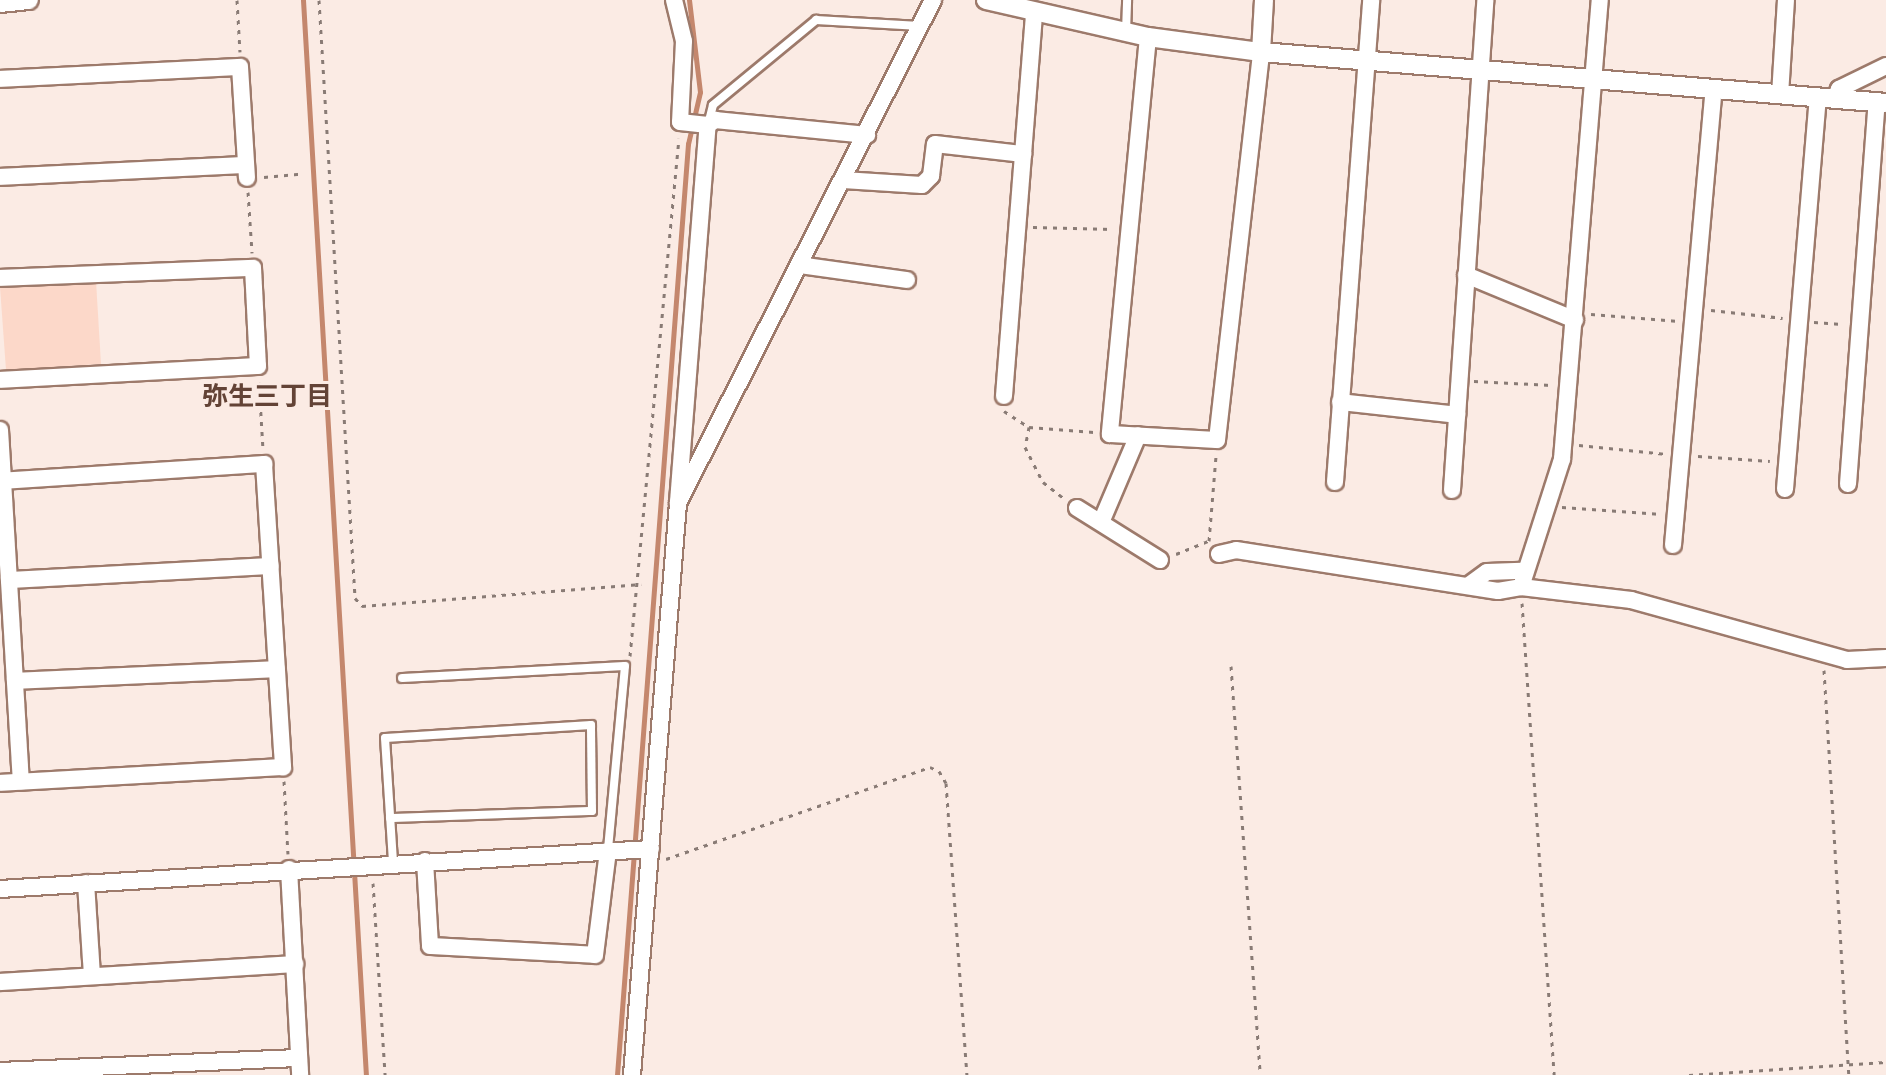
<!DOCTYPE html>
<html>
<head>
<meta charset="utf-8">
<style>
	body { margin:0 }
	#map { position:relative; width:1886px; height:1075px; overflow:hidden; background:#fbebe4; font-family:Helvetica,"Noto Sans JP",sans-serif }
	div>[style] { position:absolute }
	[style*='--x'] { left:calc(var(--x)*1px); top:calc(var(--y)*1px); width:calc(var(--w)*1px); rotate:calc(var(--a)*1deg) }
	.green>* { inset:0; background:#fcd8c9 }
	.stream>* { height:5px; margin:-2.5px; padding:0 2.5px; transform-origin:2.5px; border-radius:2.5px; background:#c4876d }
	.path>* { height:3px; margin-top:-1.5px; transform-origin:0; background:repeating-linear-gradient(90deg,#897b75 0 4px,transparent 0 10px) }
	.roads { filter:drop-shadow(2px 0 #9d7a6b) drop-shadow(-2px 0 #9d7a6b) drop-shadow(0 2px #9d7a6b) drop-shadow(0 -2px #9d7a6b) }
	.service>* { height:8px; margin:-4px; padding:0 4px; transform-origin:4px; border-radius:4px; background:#fff }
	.minor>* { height:16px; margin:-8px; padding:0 8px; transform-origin:8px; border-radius:8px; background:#fff }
	.tertiary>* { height:18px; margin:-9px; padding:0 9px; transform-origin:9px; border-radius:9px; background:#fff }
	span { translate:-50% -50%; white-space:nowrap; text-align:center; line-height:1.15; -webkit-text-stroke:6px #fbebe4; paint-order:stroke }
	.neighbourhood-label { font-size:26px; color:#634336; font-weight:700 }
</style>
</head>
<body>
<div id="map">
	<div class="green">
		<i style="clip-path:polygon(96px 281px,101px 364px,6px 370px,0 287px)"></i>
	</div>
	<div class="stream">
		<i style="--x:303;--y:0;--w:1077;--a:86.65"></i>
		<i style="--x:617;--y:1075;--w:934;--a:-85.64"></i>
		<i style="--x:688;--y:144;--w:53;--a:-77"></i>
		<i style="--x:700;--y:92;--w:93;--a:-96.8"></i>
	</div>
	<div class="path">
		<i style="--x:237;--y:0;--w:52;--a:86.7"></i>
		<i style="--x:319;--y:0;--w:599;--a:86.55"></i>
		<i style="--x:355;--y:598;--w:11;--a:49"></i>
		<i style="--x:362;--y:606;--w:280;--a:-4.5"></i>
		<i style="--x:264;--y:177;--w:36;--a:-5"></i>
		<i style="--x:248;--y:192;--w:61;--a:86.2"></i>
		<i style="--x:1033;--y:227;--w:80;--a:1.4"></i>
		<i style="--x:1711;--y:310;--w:72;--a:6.3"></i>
		<i style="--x:1591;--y:314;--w:88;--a:4.5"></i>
		<i style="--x:1814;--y:322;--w:28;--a:4"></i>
		<i style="--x:1474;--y:381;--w:77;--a:3"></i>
		<i style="--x:259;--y:382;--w:68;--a:86.6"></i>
		<i style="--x:1004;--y:411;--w:30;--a:33"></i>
		<i style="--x:1029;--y:427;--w:65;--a:4.4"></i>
		<i style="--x:1029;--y:427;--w:20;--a:101"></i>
		<i style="--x:1025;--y:447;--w:39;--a:63"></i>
		<i style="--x:1043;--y:482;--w:29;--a:38"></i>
		<i style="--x:1579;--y:445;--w:88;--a:5.8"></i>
		<i style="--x:1698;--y:456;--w:72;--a:4"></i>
		<i style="--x:1562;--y:507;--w:100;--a:4"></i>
		<i style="--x:1176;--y:554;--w:35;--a:-22"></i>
		<i style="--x:1209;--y:541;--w:85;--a:-85.3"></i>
		<i style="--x:1522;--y:603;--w:473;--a:86.1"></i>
		<i style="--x:630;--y:656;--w:520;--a:-84.6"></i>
		<i style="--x:1231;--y:666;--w:410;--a:85.9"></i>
		<i style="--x:1824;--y:670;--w:406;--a:86.5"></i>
		<i style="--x:284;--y:781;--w:73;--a:86.9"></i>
		<i style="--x:666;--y:859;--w:280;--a:-19.2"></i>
		<i style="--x:930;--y:767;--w:10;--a:24"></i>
		<i style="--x:939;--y:771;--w:14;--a:60"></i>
		<i style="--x:946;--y:783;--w:293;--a:85.9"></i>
		<i style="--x:373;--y:883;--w:192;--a:86.4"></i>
		<i style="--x:1689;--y:1075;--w:197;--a:-3.8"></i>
	</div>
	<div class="roads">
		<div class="service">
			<i style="--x:1126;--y:32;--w:32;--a:-88"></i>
			<i style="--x:709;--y:121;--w:16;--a:-76"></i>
			<i style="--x:713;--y:105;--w:134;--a:-39.5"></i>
			<i style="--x:816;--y:20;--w:104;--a:3.3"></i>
			<i style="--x:402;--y:678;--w:223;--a:-3.1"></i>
			<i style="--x:625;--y:666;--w:186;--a:95.3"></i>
			<i style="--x:390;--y:818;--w:202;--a:-2"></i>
			<i style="--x:592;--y:811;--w:86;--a:-90.7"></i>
			<i style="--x:591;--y:725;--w:206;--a:176.4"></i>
			<i style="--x:385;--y:738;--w:124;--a:86.3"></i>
		</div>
		<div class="minor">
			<i style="--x:674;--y:0;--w:42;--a:76.3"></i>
			<i style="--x:684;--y:41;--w:81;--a:92.8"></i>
			<i style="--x:680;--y:122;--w:28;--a:6"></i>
			<i style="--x:708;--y:125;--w:9;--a:-36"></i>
			<i style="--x:715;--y:120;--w:153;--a:5.6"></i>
			<i style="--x:1148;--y:37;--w:399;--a:95.5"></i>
			<i style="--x:1110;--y:434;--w:107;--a:3.2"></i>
			<i style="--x:1217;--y:440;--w:390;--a:-83.5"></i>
			<i style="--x:0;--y:79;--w:240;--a:-2.9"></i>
			<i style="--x:240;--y:67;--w:111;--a:86.4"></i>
			<i style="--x:1780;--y:95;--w:95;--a:-86.4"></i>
			<i style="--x:1835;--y:99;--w:11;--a:-68"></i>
			<i style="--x:1839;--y:89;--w:52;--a:-26.1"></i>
			<i style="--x:0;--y:177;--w:246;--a:-2.8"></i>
			<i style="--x:843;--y:180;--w:79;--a:3.6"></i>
			<i style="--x:922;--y:185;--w:13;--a:-45"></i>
			<i style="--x:931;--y:176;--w:32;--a:-83"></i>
			<i style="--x:935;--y:144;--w:89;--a:6.5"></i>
			<i style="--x:799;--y:265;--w:109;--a:7.9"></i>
			<i style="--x:1466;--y:275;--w:118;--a:22.4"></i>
			<i style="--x:0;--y:278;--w:253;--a:-2.3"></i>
			<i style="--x:253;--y:268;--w:98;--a:87.1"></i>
			<i style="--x:258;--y:366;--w:258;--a:176.9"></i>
			<i style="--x:1004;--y:396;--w:386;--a:-85.5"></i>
			<i style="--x:1340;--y:402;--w:118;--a:6.3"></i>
			<i style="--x:0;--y:430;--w:352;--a:86.6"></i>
			<i style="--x:0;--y:481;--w:265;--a:-3.7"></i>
			<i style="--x:264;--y:464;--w:304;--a:86.4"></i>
			<i style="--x:283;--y:767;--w:283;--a:176.8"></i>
			<i style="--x:1335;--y:482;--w:483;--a:-85.7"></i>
			<i style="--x:1848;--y:484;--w:383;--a:-85.7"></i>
			<i style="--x:1785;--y:489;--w:392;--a:-85.2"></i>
			<i style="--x:1452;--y:490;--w:491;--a:-86.1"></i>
			<i style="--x:678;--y:502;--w:378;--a:-85.5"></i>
			<i style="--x:1077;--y:508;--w:98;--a:32.1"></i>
			<i style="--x:1102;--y:520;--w:92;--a:-67"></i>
			<i style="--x:1673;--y:545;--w:457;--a:-84.9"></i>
			<i style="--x:1219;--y:554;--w:17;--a:-13"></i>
			<i style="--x:1236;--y:550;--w:265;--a:8.9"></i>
			<i style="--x:1498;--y:591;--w:23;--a:-10"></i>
			<i style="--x:1521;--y:587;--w:111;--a:6.7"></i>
			<i style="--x:1631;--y:600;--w:224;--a:15.5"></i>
			<i style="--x:1847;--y:660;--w:39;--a:-3"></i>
			<i style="--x:9;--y:580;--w:262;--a:-3.1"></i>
			<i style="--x:1469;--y:585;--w:22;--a:-36"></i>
			<i style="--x:1487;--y:572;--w:35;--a:-2"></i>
			<i style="--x:1521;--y:587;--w:134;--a:-72.2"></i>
			<i style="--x:1562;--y:459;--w:461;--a:-85.3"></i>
			<i style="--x:15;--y:681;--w:262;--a:-2.6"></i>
			<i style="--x:425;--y:861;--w:85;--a:86.6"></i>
			<i style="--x:430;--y:946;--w:165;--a:3.1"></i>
			<i style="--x:595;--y:955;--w:105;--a:-82.9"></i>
			<i style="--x:289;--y:869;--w:206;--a:86.9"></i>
			<i style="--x:86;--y:883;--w:93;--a:86.3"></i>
			<i style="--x:0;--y:889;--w:652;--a:-3.52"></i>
			<i style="--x:0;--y:982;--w:296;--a:-3.5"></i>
			<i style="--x:0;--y:1071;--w:299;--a:-2.5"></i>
			<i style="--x:632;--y:1075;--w:574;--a:-85.4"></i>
			<i style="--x:678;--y:503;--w:564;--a:-63.12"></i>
		</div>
		<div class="tertiary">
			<i style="--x:986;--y:0;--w:166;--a:12.9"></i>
			<i style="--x:1148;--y:37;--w:114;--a:7.6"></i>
			<i style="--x:1261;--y:52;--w:627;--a:4.66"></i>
			<i style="--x:0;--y:3;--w:29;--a:-6"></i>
			<i style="--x:1261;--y:52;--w:52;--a:-86.7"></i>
		</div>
	</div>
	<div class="neighbourhood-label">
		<span style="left:267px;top:397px">弥生三丁目</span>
	</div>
</div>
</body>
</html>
